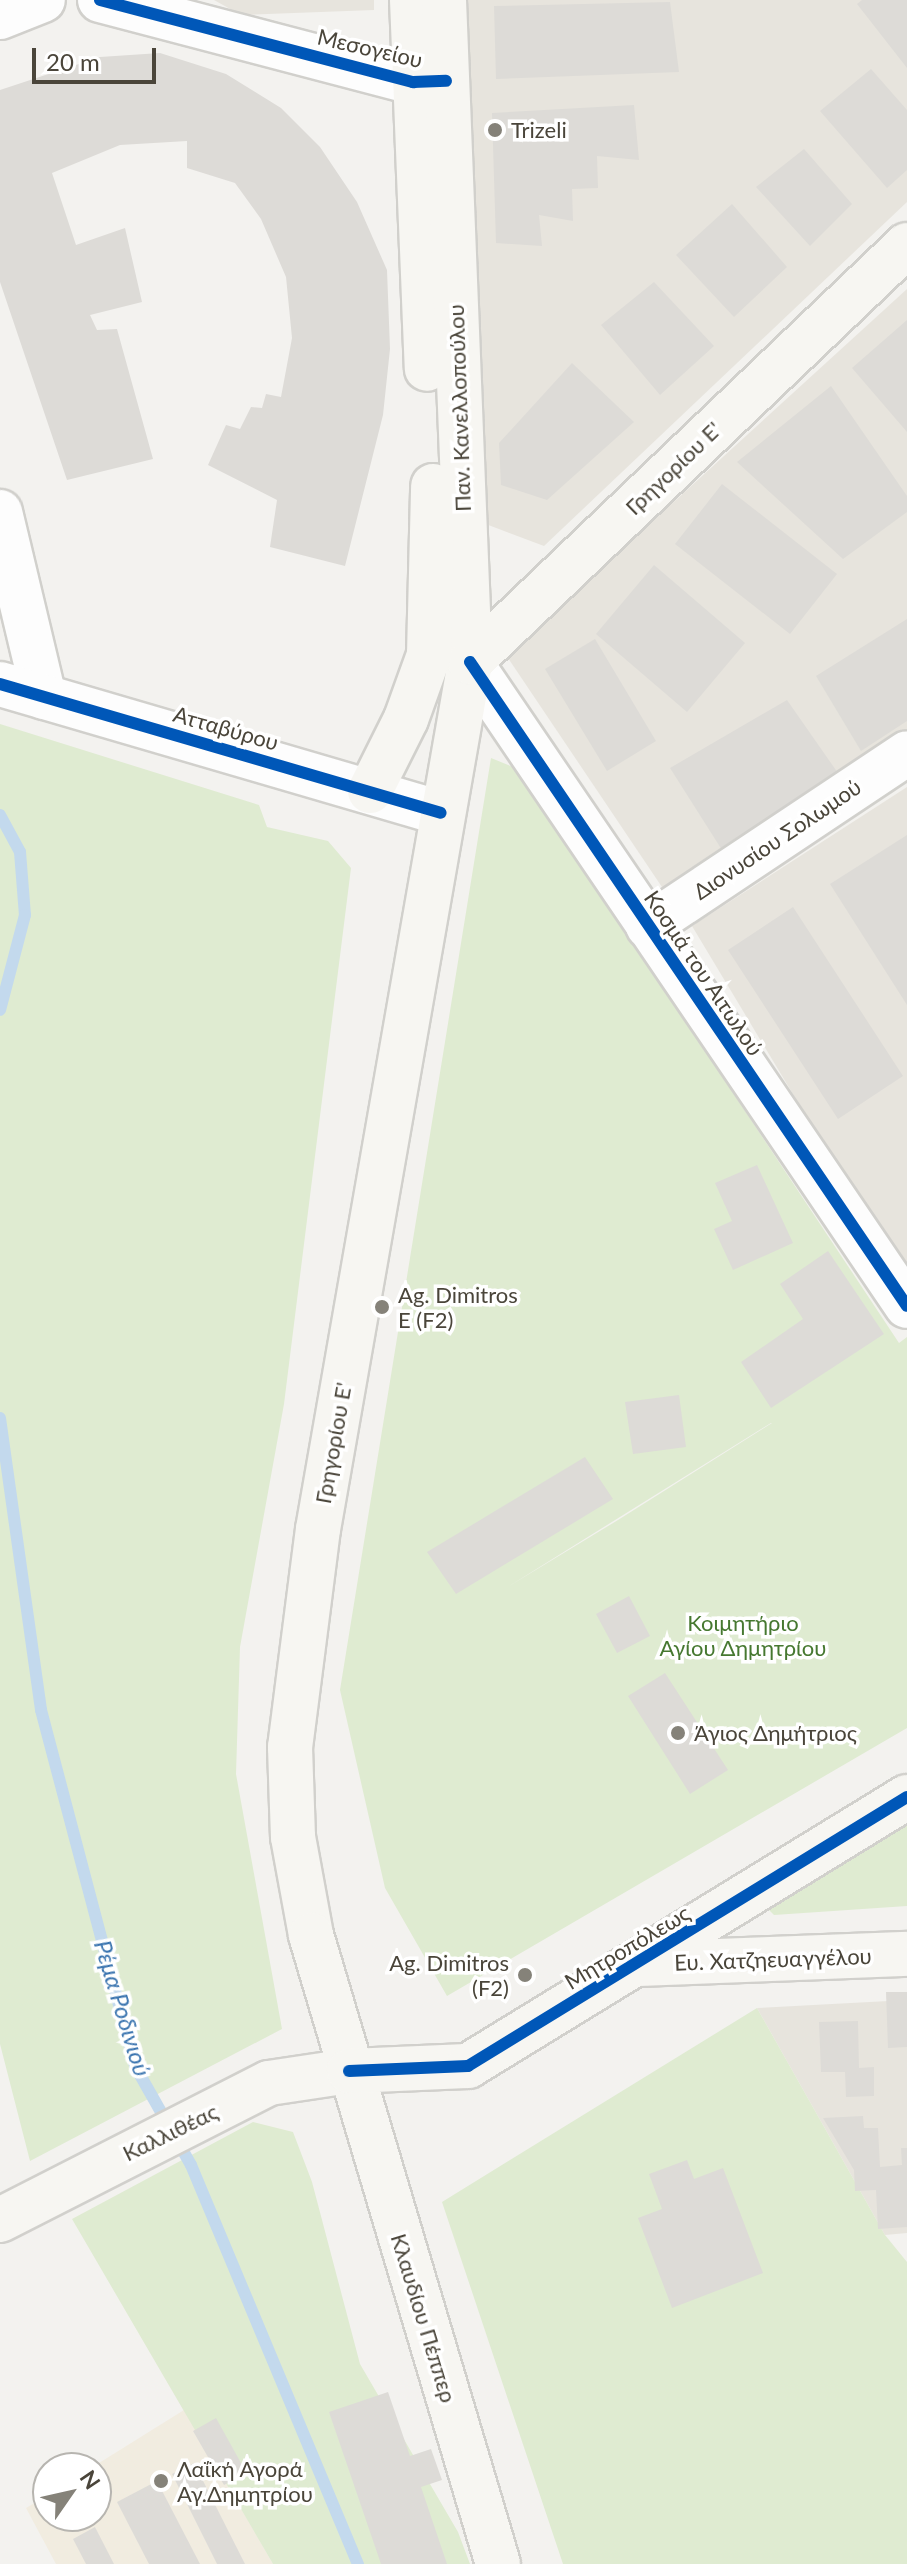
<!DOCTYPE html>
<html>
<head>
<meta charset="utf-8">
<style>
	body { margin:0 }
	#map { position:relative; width:907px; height:2564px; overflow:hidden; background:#f3f2ef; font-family:Lato,sans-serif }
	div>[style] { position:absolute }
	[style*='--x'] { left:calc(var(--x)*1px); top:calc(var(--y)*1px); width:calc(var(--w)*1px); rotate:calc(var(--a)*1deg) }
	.residential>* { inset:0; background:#e7e4dd }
	.commercial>* { inset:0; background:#f1ece0 }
	.green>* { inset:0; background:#dfebd1 }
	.stream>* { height:12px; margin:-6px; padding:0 6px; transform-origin:6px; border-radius:6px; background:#c3d9ed }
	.building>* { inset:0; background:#dddbd7 }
	.roads { filter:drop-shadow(2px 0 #d1d0cc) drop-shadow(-2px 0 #d1d0cc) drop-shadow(0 2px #d1d0cc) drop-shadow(0 -2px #d1d0cc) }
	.street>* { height:44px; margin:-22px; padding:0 22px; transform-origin:22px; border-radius:22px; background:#fdfdfd }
	.secondary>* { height:44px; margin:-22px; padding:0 22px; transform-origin:22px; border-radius:22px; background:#f7f6f2 }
	.cycleway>* { height:12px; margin:-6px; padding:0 6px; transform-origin:6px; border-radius:6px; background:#0057b8 }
	.dots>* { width:22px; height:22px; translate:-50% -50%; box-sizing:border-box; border:4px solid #fff; border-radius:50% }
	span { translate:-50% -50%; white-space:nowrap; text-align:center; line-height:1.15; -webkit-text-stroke:7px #fff; paint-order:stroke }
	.street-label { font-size:22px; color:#4a453a }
	.poi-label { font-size:22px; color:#4a453a }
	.left { translate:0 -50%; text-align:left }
	.right { translate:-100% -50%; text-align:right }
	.park-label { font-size:22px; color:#467830 }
	.water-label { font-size:24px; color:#3a74af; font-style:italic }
	.north { position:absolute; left:32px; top:2452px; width:80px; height:80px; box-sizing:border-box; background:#fff; border:2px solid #b7b5b0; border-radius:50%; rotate:56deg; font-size:22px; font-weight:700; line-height:32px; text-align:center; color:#4a453a }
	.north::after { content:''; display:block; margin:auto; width:28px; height:36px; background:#858279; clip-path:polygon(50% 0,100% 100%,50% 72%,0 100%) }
	.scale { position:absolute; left:32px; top:48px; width:124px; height:36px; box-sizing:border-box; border:4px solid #4a453a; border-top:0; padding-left:10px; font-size:24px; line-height:28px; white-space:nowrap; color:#4a453a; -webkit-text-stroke:6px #fff; paint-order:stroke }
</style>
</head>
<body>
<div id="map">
	<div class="residential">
		<i style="clip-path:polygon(214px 0,374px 0,374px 10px,241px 15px)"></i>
		<i style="clip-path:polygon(463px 0,907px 0,907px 202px,544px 546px,470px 518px)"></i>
		<i style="clip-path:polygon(907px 289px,907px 737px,670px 899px,506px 655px)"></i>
		<i style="clip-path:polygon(907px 787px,907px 1263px,898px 1269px,692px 926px)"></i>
		<i style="clip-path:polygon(907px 2000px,907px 2233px,885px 2235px,757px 2008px)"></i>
	</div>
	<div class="commercial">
		<i style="clip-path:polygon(184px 2410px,273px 2564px,56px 2564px,26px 2508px,48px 2495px,48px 2516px,96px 2516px,96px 2468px,91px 2468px)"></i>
	</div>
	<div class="green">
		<i style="clip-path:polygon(0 724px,259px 805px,267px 827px,328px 841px,351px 868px,284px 1404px,240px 1647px,236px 1774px,282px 2029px,30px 2161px,0 2044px)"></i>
		<i style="clip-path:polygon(evenodd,491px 758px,518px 769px,899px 1343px,907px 1337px,907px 1728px,447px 1996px,385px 1888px,340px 1690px,491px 758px,772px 1423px,618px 1520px,501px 1591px,771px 1423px,772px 1423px)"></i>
		<i style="clip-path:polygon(907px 1823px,907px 1906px,774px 1915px,767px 1908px)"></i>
		<i style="clip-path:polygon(757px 2008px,885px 2235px,907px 2262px,907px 2564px,563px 2564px,442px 2202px)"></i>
		<i style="clip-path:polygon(253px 2122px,293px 2132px,312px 2182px,360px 2364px,458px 2532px,470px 2564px,273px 2564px,72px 2219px)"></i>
	</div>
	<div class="stream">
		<i style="--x:0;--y:815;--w:42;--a:61.6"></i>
		<i style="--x:20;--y:852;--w:63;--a:85.5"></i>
		<i style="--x:25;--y:915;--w:98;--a:104.7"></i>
		<i style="--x:0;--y:1418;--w:295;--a:82"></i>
		<i style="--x:41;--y:1710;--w:368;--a:75.2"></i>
		<i style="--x:135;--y:2066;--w:114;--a:60.5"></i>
		<i style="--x:191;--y:2165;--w:433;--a:67.3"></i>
	</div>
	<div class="building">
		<i style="clip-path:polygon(862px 0,907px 0,907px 68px,857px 4px)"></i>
		<i style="clip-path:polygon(670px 2px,679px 72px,496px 79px,494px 6px)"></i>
		<i style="clip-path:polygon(160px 53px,226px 74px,281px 108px,320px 147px,357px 202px,387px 270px,390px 349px,383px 415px,345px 566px,270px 547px,277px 500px,208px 465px,226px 425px,240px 429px,251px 407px,262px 408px,266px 394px,281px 397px,292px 338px,286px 277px,261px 219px,235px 183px,187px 168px,187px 141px,120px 145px,52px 173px,76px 245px,125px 228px,142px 302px,90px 315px,97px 330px,117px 329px,153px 459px,67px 480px,0 282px,0 90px,100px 57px)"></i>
		<i style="clip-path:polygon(871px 69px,907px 110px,907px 170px,887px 188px,820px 111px)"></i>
		<i style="clip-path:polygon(634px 105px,639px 160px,597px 156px,598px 188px,572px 189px,573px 221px,539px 215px,542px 246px,496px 243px,492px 113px)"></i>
		<i style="clip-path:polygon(804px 149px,852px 204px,810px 246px,756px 187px)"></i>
		<i style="clip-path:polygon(732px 204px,787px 267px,734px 317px,676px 255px)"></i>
		<i style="clip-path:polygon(654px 282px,714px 346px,660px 395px,601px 325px)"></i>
		<i style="clip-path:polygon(907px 320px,907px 432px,852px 368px)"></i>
		<i style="clip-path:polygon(572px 363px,634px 422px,547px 500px,501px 485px,499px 443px)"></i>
		<i style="clip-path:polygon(831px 386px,907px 496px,907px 512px,843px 559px,737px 462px)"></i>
		<i style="clip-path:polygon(722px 484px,837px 574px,790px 634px,675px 544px)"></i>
		<i style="clip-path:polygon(654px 565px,745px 643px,687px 712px,596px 634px)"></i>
		<i style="clip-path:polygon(907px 619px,907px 721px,861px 751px,816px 676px)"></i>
		<i style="clip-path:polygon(595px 639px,656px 741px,607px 771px,545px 669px)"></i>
		<i style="clip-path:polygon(787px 700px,840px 776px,722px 850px,670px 768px)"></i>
		<i style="clip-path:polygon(907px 835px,907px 1005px,830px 884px)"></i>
		<i style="clip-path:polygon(793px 907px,903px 1076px,838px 1119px,728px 950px)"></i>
		<i style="clip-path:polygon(757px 1165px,793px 1243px,733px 1270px,714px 1229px,732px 1221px,715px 1183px)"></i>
		<i style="clip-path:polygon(828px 1251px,884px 1334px,771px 1408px,741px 1362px,803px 1319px,780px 1284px)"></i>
		<i style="clip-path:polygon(679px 1395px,686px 1447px,633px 1454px,625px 1402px)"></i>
		<i style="clip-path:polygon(585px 1457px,613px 1499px,456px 1594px,427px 1552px)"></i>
		<i style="clip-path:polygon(629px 1596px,650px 1636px,617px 1653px,596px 1614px)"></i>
		<i style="clip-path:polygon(665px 1673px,728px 1770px,690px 1794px,628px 1696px)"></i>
		<i style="clip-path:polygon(886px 1992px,907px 1992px,907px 2047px,888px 2048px)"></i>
		<i style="clip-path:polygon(858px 2021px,859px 2068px,874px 2067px,874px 2096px,846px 2097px,845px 2072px,821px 2072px,819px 2022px)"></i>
		<i style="clip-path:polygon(863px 2116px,864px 2128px,878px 2128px,880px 2167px,902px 2165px,901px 2148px,907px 2148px,907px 2227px,878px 2229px,876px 2190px,855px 2191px,854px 2170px,823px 2118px)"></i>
		<i style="clip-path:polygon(687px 2160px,694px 2179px,723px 2168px,763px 2273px,672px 2308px,638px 2218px,662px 2209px,649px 2174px)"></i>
		<i style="clip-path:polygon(388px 2392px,410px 2456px,431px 2449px,442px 2480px,421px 2487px,447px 2564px,381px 2564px,329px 2412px)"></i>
		<i style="clip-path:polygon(216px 2418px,246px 2472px,224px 2485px,193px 2431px)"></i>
		<i style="clip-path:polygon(194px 2463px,245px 2564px,217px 2564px,172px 2474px)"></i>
		<i style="clip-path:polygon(157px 2481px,200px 2564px,149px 2564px,117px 2502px)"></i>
		<i style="clip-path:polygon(95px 2527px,114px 2564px,86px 2564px,73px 2539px)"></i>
	</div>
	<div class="roads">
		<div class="street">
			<i style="--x:100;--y:0;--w:324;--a:14.7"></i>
			<i style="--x:413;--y:82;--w:33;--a:-2"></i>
			<i style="--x:0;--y:17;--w:46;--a:-21.6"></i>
			<i style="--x:0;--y:512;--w:190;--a:76.6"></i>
			<i style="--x:470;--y:662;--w:778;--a:55.84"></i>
			<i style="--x:0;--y:684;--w:459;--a:16.3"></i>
			<i style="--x:648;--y:926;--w:311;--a:-33.7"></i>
		</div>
		<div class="secondary">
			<i style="--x:412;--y:0;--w:369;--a:87.7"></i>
			<i style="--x:444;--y:0;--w:663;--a:87.75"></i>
			<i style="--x:470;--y:662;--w:880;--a:99.94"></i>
			<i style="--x:318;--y:1529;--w:220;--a:97.3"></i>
			<i style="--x:290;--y:1747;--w:90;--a:88.1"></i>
			<i style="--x:293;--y:1837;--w:100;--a:79.6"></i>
			<i style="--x:311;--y:1935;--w:656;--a:73.44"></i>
			<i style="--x:470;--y:662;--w:604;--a:-43.66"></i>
			<i style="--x:370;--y:791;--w:80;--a:-63.4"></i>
			<i style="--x:406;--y:719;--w:68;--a:-70.2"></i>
			<i style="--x:429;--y:655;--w:169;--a:-88.6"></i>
			<i style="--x:641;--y:1964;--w:266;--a:-2.2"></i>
			<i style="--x:0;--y:2220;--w:302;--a:-27"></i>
			<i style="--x:269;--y:2083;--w:81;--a:-8.5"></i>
			<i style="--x:349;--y:2071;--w:119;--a:-2.4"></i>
			<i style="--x:468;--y:2066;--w:515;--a:-31.5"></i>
		</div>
	</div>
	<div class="cycleway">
		<i style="--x:100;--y:0;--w:324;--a:14.7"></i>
		<i style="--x:413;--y:82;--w:33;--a:-2"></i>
		<i style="--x:470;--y:662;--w:778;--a:55.84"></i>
		<i style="--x:0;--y:684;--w:459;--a:16.3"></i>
		<i style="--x:349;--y:2071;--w:119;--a:-2.4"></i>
		<i style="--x:468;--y:2066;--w:515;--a:-31.5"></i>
	</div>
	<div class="dots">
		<i style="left:495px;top:130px;background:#858279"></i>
		<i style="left:382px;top:1307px;background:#858279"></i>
		<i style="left:678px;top:1733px;background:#858279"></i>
		<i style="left:525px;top:1975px;background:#858279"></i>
		<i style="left:161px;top:2481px;background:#858279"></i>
	</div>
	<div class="street-label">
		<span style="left:370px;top:48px;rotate:13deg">Μεσογείου</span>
		<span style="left:459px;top:408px;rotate:-92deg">Παν. Κανελλοπούλου</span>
		<span style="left:673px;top:468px;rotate:-44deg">Γρηγορίου Ε'</span>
		<span style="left:226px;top:728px;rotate:16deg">Ατταβύρου</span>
		<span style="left:777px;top:839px;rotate:-34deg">Διονυσίου Σολωμού</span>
		<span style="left:704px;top:973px;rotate:56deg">Κοσμά του Αιτωλού</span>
		<span style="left:333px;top:1443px;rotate:-80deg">Γρηγορίου Ε'</span>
		<span style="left:627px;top:1947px;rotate:-31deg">Μητροπόλεως</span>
		<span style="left:773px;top:1959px;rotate:-2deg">Ευ. Χατζηευαγγέλου</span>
		<span style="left:170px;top:2132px;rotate:-26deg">Καλλιθέας</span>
		<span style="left:424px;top:2318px;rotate:73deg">Κλαυδίου Πέππερ</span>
	</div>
	<div class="poi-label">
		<span class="left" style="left:511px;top:130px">Trizeli</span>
		<span class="left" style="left:398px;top:1307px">Ag. Dimitros<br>E (F2)</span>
		<span class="left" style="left:694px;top:1733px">Άγιος Δημήτριος</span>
		<span class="right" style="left:509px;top:1975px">Ag. Dimitros<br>(F2)</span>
		<span class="left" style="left:177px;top:2481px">Λαΐκή Αγορά<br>Αγ.Δημητρίου</span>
	</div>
	<div class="park-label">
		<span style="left:743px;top:1635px">Κοιμητήριο<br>Αγίου Δημητρίου</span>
	</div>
	<div class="water-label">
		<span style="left:123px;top:2008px;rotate:73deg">Ρέμα Ροδινιού</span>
	</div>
	<div class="north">N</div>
	<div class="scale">20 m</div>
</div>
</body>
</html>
